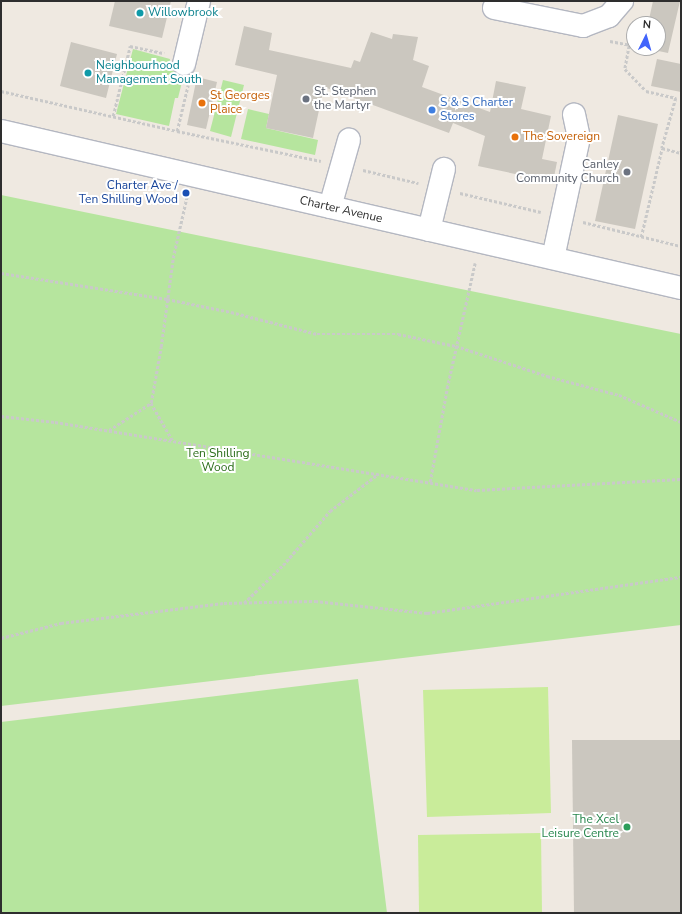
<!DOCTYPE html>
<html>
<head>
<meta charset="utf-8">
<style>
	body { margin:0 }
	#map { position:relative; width:682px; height:914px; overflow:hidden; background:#efe9e1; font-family:"Nunito Sans",sans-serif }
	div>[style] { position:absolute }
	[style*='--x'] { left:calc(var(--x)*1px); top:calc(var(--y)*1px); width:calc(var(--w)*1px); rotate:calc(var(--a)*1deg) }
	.green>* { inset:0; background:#b6e59e }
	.pitch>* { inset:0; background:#c9ec9a }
	.building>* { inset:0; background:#cbc7bf }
	.path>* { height:2.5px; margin-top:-1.25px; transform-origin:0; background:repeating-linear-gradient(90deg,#c9c9c9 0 3px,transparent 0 5px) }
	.roads { filter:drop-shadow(1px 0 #b4b7c1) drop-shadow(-1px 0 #b4b7c1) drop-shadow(0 1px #b4b7c1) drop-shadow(0 -1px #b4b7c1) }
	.minor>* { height:22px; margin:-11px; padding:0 11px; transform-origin:11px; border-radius:11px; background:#fff }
	.dots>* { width:11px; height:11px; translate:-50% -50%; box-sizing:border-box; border:2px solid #fff; border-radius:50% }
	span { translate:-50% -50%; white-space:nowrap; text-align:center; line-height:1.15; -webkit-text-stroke:4px #fff; paint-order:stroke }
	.culture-label { font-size:12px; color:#0d838f }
	.left { translate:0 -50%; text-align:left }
	.worship-label { font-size:12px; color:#5b616d }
	.right { translate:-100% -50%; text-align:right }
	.food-label { font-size:12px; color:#c56008 }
	.shop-label { font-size:12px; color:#366cbe }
	.transit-label { font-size:12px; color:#164399 }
	.street-label { font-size:12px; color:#2e2e2e }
	.park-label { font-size:12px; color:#2c6e1b }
	.leisure-label { font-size:12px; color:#27864d }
	.frame { position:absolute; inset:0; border:2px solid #2e2e2e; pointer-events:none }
	.north { position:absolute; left:626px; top:16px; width:40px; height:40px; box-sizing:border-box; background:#fff; border:1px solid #ababab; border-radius:50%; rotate:5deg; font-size:11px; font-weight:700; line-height:16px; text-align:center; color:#2e2e2e }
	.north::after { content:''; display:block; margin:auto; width:14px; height:18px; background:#4264fb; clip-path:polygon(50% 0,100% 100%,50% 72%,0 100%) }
</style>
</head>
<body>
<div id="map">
	<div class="green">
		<i style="clip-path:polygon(133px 49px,170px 59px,168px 70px,184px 74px,178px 98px,175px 98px,169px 126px,116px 114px)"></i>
		<i style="clip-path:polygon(223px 80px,244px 85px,231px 137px,210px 131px)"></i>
		<i style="clip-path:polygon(248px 109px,269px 114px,266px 128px,318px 140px,315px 155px,241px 139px)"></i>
		<i style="clip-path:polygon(1px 195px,681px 334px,681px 625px,1px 706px)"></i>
		<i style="clip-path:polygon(358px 679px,387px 913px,1px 913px,1px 722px)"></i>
	</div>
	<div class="pitch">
		<i style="clip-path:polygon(548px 687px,551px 813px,427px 817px,423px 690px)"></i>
		<i style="clip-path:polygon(541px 833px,542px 913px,419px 913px,418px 835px)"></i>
	</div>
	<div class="building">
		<i style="clip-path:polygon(115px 1px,171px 1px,162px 38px,109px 26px)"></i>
		<i style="clip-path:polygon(653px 1px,680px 1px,668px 53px,644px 48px,658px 48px,658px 24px,648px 24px)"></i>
		<i style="clip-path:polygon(244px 26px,272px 33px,269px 50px,351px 68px,354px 60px,360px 62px,371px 32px,392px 39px,393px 34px,418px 37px,413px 60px,429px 66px,422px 87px,490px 112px,496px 81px,526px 87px,521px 109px,551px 116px,542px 159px,557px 162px,553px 182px,478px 166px,485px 136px,453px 123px,449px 133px,324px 87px,313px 138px,266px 128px,277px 75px,235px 65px)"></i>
		<i style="clip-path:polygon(71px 42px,117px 54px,106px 98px,60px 86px)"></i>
		<i style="clip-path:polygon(657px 59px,681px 64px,681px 92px,651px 86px)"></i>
		<i style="clip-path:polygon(197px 77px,217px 82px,206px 129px,187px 125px)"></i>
		<i style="clip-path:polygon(618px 115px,658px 124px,635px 229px,595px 221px)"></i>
		<i style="clip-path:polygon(572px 740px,681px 740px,681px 913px,574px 913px)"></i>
	</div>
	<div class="path">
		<i style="--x:634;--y:21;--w:49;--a:100.6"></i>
		<i style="--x:625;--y:69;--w:30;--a:46"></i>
		<i style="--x:646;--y:91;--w:31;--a:13"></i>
		<i style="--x:676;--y:98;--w:52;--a:105.6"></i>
		<i style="--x:662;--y:148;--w:20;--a:15"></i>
		<i style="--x:610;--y:41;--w:20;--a:11"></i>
		<i style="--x:1;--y:91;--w:180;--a:12.8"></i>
		<i style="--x:177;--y:131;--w:147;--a:11.8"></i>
		<i style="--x:113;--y:116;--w:72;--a:-76.3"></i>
		<i style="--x:130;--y:46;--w:35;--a:12"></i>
		<i style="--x:177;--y:131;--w:47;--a:-76.6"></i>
		<i style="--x:363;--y:170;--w:57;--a:13.3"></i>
		<i style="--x:460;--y:193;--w:83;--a:13.2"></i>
		<i style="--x:583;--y:222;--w:101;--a:13.8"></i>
		<i style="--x:641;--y:237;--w:91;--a:-76.7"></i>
		<i style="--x:1;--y:273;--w:168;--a:8.9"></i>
		<i style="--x:167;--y:299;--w:65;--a:11.5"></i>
		<i style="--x:231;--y:312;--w:89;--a:14.3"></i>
		<i style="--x:317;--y:334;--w:81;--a:0"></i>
		<i style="--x:398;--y:334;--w:59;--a:11.7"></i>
		<i style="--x:456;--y:346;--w:96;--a:18.2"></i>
		<i style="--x:547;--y:376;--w:74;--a:14.8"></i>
		<i style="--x:619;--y:395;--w:68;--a:23.5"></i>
		<i style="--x:151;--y:403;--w:57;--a:-79.9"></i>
		<i style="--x:161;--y:347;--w:90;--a:-82.3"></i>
		<i style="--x:173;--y:258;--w:64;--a:-77.3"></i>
		<i style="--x:1;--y:416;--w:54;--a:6.3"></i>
		<i style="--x:55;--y:422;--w:427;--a:9.2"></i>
		<i style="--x:477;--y:490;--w:204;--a:-3.1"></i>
		<i style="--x:109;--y:430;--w:50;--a:-32.7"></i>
		<i style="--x:151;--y:403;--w:44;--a:59.9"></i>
		<i style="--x:430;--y:482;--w:96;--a:-79.7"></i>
		<i style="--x:447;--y:388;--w:128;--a:-77.4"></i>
		<i style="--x:244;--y:603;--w:54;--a:-44.3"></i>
		<i style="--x:283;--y:565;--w:72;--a:-49"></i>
		<i style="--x:330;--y:511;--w:61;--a:-37.6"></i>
		<i style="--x:1;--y:638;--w:62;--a:-14"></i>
		<i style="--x:61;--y:623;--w:164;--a:-7"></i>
		<i style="--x:224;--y:603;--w:91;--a:-1.3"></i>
		<i style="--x:315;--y:601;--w:113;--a:6.1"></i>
		<i style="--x:427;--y:613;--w:257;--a:-8.1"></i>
	</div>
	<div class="roads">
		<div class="minor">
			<i style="--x:494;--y:8;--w:91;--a:11.4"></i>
			<i style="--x:583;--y:26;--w:28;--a:-21"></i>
			<i style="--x:609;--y:16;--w:20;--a:-49"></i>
			<i style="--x:184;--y:64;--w:65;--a:-76.6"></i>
			<i style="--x:1;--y:131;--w:698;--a:13"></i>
			<i style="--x:330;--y:207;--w:70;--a:-74.2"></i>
			<i style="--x:429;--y:230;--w:63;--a:-76.2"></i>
			<i style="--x:553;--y:258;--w:123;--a:-77.8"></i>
			<i style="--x:579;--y:138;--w:24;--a:-102"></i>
		</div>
	</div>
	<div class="dots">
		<i style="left:140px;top:13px;background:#0f9aa8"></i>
		<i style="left:88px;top:73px;background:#0f9aa8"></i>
		<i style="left:306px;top:99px;background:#6b7280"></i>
		<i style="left:202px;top:103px;background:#e8710a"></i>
		<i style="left:432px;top:110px;background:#3f7fe0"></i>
		<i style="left:515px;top:137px;background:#e8710a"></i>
		<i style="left:627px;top:172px;background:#6b7280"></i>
		<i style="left:186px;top:193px;background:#1a4fb4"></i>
		<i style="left:627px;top:827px;background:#2e9e5b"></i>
	</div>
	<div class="culture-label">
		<span class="left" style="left:148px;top:13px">Willowbrook</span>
		<span class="left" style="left:96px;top:73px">Neighbourhood<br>Management South</span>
	</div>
	<div class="worship-label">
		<span class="left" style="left:314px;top:99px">St. Stephen<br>the Martyr</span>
		<span class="right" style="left:619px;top:172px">Canley<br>Community Church</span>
	</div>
	<div class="food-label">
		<span class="left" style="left:210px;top:103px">St Georges<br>Plaice</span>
		<span class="left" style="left:523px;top:137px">The Sovereign</span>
	</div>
	<div class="shop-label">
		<span class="left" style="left:440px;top:110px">S &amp; S Charter<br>Stores</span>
	</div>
	<div class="transit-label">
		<span class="right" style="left:178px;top:193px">Charter Ave /<br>Ten Shilling Wood</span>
	</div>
	<div class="street-label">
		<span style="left:341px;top:210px;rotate:13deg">Charter Avenue</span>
	</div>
	<div class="park-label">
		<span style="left:218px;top:461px">Ten Shilling<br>Wood</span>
	</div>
	<div class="leisure-label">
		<span class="right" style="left:619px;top:827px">The Xcel<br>Leisure Centre</span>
	</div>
	<div class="frame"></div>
	<div class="north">N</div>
</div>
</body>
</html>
